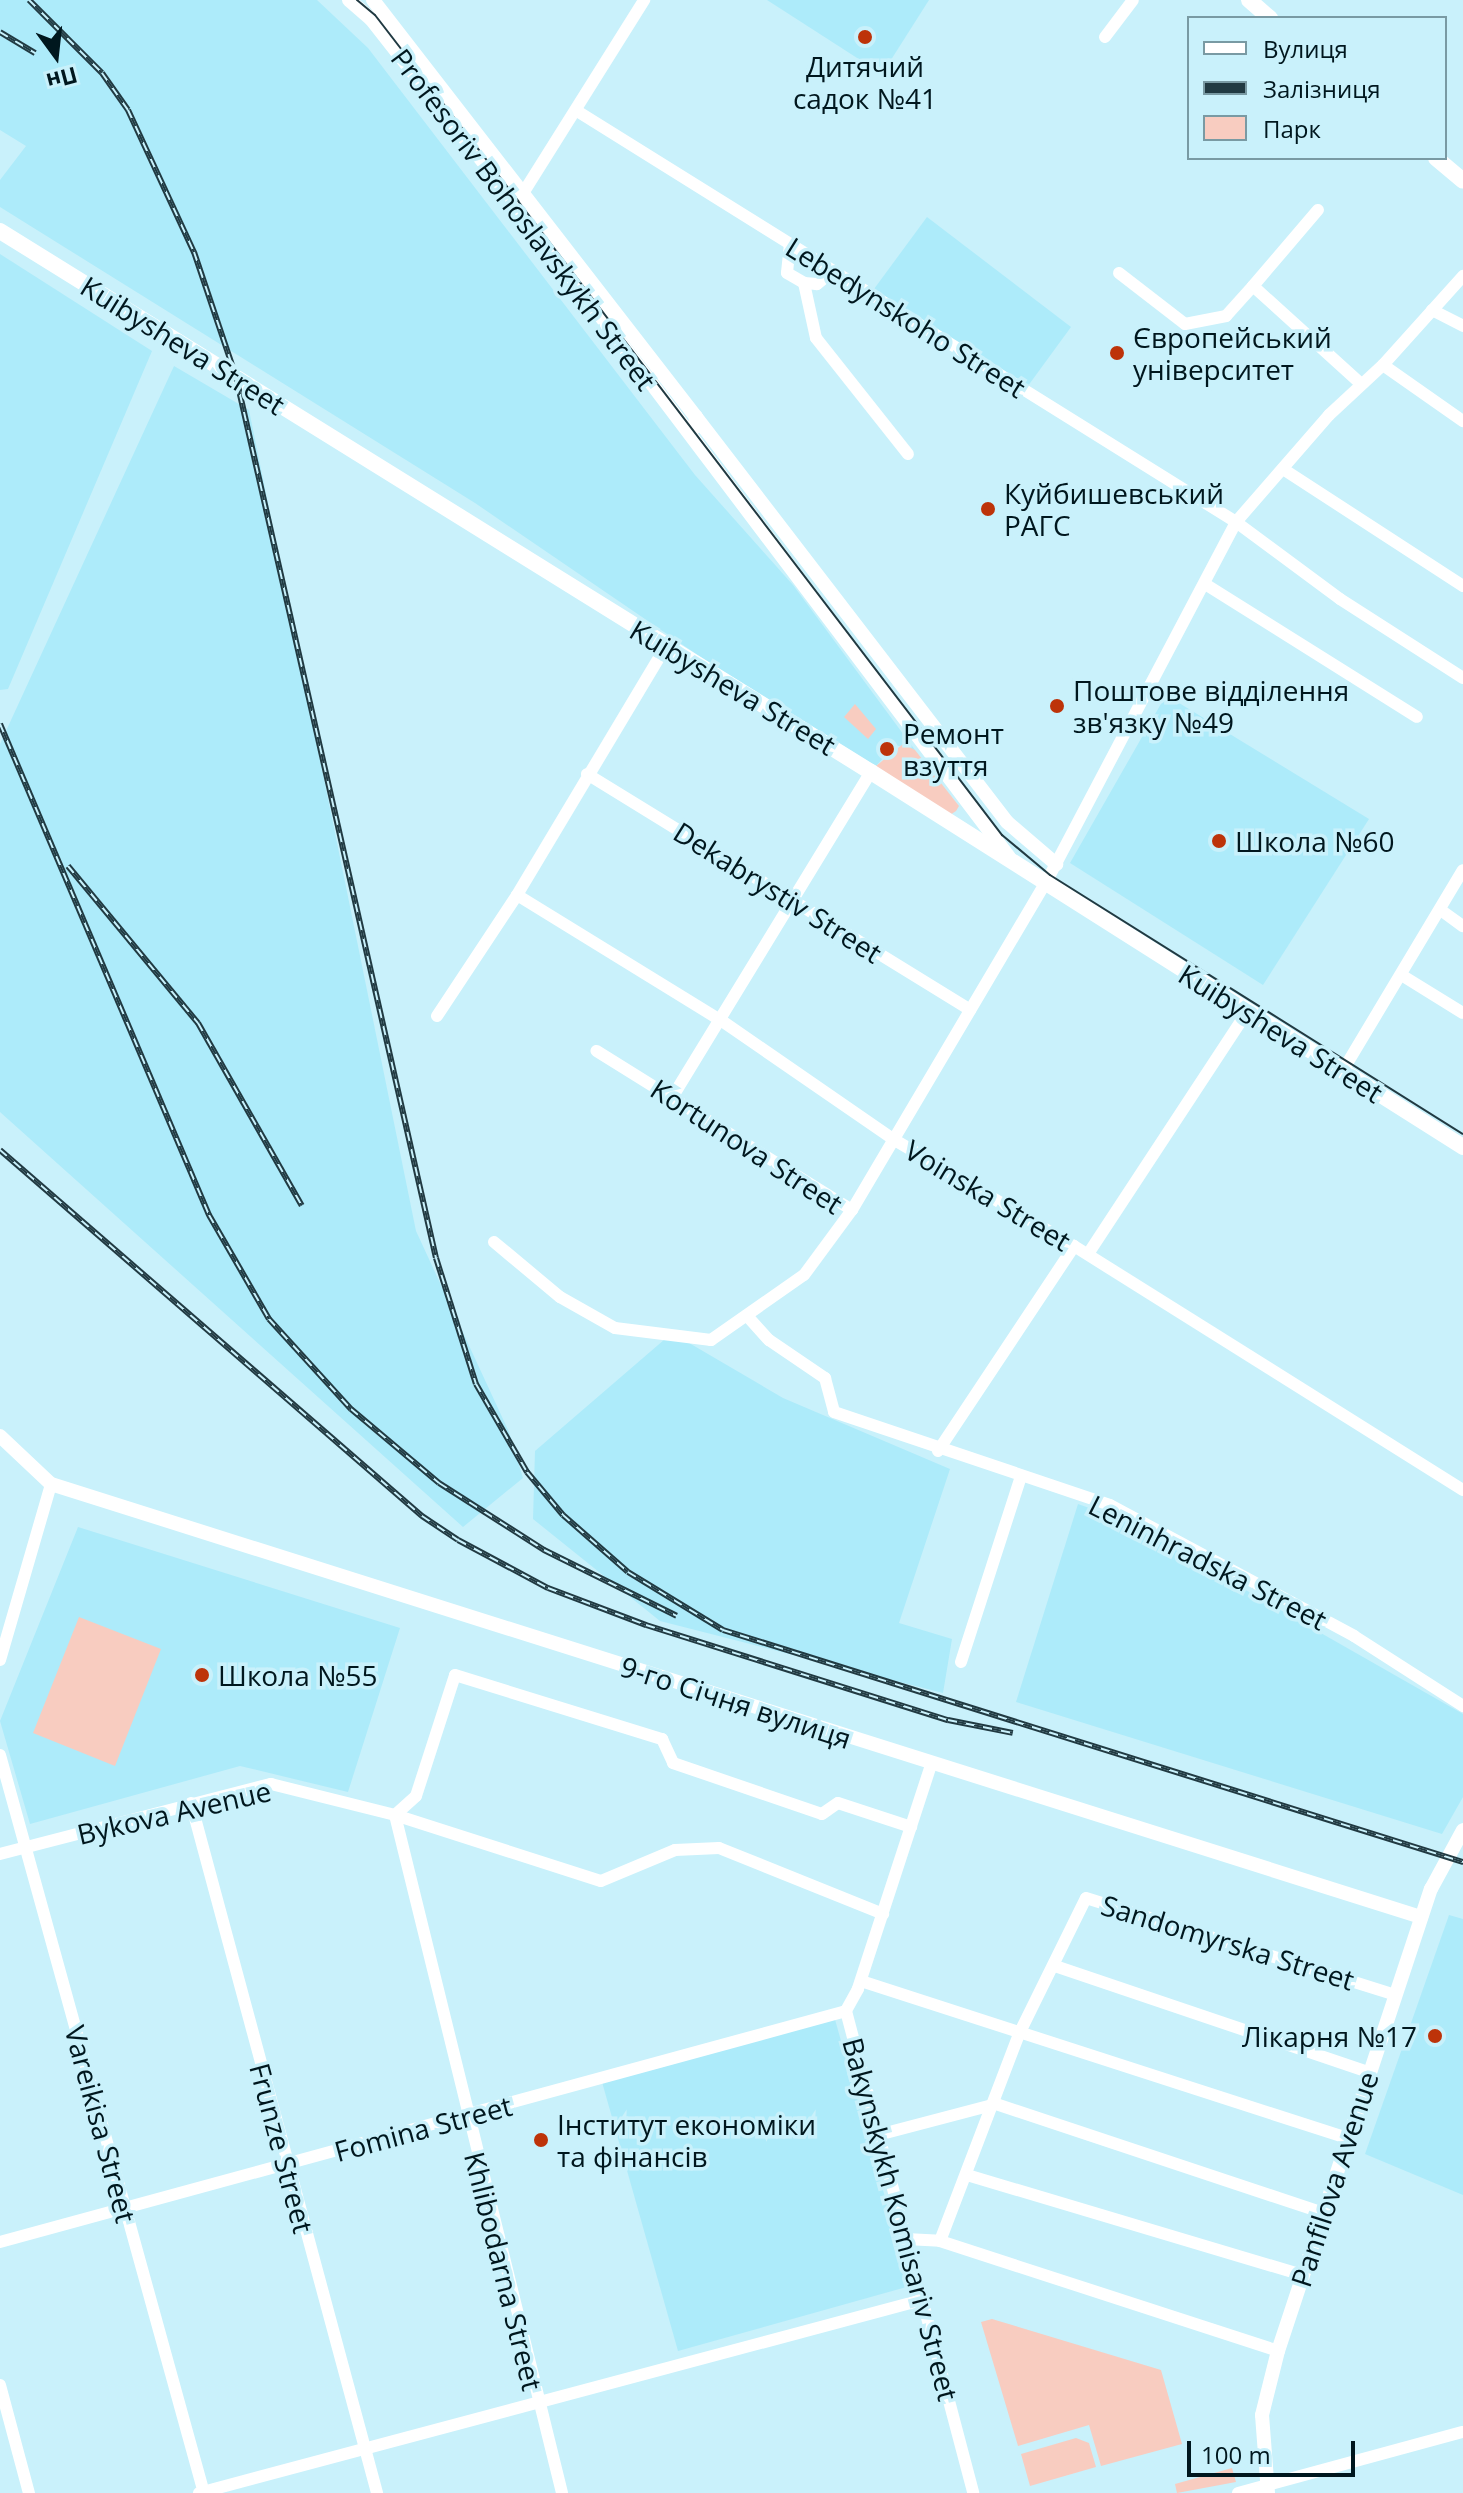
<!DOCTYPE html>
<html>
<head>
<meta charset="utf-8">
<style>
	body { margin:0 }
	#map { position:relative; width:1463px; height:2493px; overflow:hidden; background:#c9f1fb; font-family:"Open Sans",sans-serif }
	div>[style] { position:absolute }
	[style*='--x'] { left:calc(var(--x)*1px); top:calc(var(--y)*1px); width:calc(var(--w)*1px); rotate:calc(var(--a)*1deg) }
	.built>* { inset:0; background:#adebfa }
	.green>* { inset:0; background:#f8ccc0 }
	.minor>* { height:12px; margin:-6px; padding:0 6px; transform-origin:6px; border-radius:6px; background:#fff }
	.tertiary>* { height:14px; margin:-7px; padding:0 7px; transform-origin:7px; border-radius:7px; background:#fff }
	.secondary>* { height:16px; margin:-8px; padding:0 8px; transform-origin:8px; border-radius:8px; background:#fff }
	.tram>* { height:2px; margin:-1px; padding:0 1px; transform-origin:1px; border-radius:1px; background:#213a42 }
	.rail>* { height:6px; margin-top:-3px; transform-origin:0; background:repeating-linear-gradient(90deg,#c9f1fb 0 9px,#213a42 0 18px); box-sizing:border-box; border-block:2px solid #213a42 }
	.dots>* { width:22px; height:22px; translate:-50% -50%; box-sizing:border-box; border:4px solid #c9f1fb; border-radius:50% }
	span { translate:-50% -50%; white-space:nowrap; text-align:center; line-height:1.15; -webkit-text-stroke:7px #c9f1fb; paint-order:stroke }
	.poi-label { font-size:28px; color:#00171e }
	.left { translate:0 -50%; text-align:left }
	.right { translate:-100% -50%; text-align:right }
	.street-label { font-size:28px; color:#00171e }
	.legend { position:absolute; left:1187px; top:16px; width:260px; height:144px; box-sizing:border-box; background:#c9f1fb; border:2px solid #799aa3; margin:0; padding:10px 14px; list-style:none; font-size:24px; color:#00171e }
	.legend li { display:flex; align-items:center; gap:16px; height:40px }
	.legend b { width:40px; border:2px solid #799aa3 }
	.north { position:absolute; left:16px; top:16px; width:80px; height:80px; -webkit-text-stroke:6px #c9f1fb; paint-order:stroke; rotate:165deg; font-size:22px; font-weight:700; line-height:32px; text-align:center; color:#00171e }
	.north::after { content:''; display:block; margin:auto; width:28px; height:36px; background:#00171e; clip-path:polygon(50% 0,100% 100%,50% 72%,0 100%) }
	.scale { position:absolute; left:1187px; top:2441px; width:168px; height:36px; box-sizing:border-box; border:4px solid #00171e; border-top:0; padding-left:10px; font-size:24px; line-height:28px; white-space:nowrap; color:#00171e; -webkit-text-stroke:6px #c9f1fb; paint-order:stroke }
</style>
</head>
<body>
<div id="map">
	<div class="built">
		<i style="clip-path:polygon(0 0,317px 0,368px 48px,695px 475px,793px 585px,915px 750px,895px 745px,876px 766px,705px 660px,475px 503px,0 207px,0 180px,26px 146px,0 130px)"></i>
		<i style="clip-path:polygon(767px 0,929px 0,882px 74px)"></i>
		<i style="clip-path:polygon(927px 217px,1071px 327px,1025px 390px,874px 289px)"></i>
		<i style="clip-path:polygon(0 254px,152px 351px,8px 689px,0 690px)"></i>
		<i style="clip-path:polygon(174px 366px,249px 410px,416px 1231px,509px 1432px,523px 1478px,463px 1527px,0 1112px,0 744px)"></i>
		<i style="clip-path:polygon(1166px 695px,1369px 819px,1263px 985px,1070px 863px)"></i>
		<i style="clip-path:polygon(672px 1333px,783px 1398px,950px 1469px,899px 1623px,952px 1639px,943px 1693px,660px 1621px,533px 1519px,535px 1451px)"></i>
		<i style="clip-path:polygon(1078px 1504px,1123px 1520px,1463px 1714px,1463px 1797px,1442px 1834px,1016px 1702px)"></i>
		<i style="clip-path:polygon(78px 1527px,400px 1628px,348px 1792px,240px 1766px,30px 1824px,0 1721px)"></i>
		<i style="clip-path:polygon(1449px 1915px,1463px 1919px,1463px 2195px,1365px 2154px)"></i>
		<i style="clip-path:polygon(834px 2016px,910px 2286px,678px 2351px,602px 2082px)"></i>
	</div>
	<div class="green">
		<i style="clip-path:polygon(855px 704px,876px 729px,868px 739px,844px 717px)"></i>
		<i style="clip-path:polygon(903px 744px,915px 750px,959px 806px,956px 811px,950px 815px,876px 766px)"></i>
		<i style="clip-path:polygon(79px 1617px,161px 1649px,115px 1766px,33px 1733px)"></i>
		<i style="clip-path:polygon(992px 2319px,1161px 2370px,1182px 2444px,1101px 2466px,1089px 2425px,1018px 2446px,981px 2322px)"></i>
		<i style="clip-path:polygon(1076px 2438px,1089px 2443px,1096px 2467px,1030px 2486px,1021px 2454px)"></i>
		<i style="clip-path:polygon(1232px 2468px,1236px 2482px,1177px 2493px,1175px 2484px)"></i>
	</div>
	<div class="minor">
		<i style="--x:1105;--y:37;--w:46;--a:-52.9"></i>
		<i style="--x:577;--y:111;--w:777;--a:31.95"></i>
		<i style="--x:1236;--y:522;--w:129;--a:36.5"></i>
		<i style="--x:1340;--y:599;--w:146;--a:32.7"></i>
		<i style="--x:520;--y:198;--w:234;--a:-57.9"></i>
		<i style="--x:790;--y:244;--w:29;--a:96"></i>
		<i style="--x:787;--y:273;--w:20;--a:30"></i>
		<i style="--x:833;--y:271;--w:21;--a:141"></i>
		<i style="--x:817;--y:284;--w:13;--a:-176"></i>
		<i style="--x:804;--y:283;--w:56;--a:77.7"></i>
		<i style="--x:816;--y:338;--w:148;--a:51.6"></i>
		<i style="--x:1119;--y:273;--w:83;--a:37.7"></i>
		<i style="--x:1185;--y:324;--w:42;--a:-11"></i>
		<i style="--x:1226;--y:316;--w:40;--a:-48"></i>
		<i style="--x:1253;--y:286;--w:143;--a:42.2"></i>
		<i style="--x:1253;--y:286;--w:100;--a:-49.5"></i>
		<i style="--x:1432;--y:310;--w:35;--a:27"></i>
		<i style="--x:1383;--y:365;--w:98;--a:35"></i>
		<i style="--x:1283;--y:469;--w:215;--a:33"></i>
		<i style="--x:1205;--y:584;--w:250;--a:32.1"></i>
		<i style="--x:587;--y:774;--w:450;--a:31.6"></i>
		<i style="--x:517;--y:895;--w:241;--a:31.6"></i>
		<i style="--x:722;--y:1021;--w:208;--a:34.6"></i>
		<i style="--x:893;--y:1139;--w:210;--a:30.6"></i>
		<i style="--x:1074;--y:1246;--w:459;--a:32.1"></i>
		<i style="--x:1442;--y:911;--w:26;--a:36"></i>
		<i style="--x:1403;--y:976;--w:70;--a:31.7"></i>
		<i style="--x:437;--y:1016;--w:145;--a:-56.5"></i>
		<i style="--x:517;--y:895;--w:288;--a:-59.1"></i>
		<i style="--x:1342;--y:1072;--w:235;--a:-59.1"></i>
		<i style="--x:673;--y:1096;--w:380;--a:-58.6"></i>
		<i style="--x:852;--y:1210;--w:389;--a:-59.4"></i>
		<i style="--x:1050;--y:875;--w:399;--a:-62.2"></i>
		<i style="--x:1236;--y:522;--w:142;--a:-49"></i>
		<i style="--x:1329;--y:415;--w:74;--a:-42.8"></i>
		<i style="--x:1383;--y:365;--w:120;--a:-48"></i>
		<i style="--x:494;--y:1242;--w:86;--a:39.8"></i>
		<i style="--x:560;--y:1297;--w:63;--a:29.4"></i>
		<i style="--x:615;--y:1328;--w:97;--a:7.1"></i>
		<i style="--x:711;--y:1340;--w:113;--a:-35"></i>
		<i style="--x:804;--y:1275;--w:81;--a:-53.6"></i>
		<i style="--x:852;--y:1210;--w:301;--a:-148.1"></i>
		<i style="--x:1088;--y:1254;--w:290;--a:-56.7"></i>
		<i style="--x:749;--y:1318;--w:30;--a:48"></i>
		<i style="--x:769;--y:1340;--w:68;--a:34.2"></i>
		<i style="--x:825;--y:1378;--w:35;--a:75"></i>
		<i style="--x:834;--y:1412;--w:291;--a:18.6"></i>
		<i style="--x:1110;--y:1505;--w:277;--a:28.2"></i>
		<i style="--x:1354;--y:1636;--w:130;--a:32.7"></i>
		<i style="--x:938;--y:1451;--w:246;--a:-56.4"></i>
		<i style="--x:0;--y:1660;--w:183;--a:-73.8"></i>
		<i style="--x:961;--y:1662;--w:192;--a:-72.1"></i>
		<i style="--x:0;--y:1755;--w:766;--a:74.55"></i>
		<i style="--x:931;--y:1765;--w:236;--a:108.1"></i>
		<i style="--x:858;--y:1989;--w:25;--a:119"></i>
		<i style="--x:846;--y:2011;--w:498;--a:75.2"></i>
		<i style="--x:191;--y:1803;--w:715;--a:74.91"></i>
		<i style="--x:395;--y:1815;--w:698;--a:76.16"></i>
		<i style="--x:395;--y:1815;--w:28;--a:-42"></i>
		<i style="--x:416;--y:1796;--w:127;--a:-72.1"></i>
		<i style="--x:455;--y:1675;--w:217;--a:17.2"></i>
		<i style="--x:662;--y:1739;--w:26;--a:65"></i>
		<i style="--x:673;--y:1763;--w:157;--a:18.9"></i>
		<i style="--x:822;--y:1814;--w:19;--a:-35"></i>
		<i style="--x:838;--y:1803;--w:77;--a:18.2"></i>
		<i style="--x:0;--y:1854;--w:280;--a:-14.5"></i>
		<i style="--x:271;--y:1784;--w:128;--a:14"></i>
		<i style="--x:395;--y:1815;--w:216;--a:17.8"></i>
		<i style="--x:601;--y:1881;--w:80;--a:-22.7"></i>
		<i style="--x:675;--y:1850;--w:44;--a:-2.6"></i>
		<i style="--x:719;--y:1848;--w:177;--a:21.9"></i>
		<i style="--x:1055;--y:1966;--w:331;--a:18.7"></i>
		<i style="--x:861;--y:1981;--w:511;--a:17.9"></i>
		<i style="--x:878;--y:2135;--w:122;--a:-14.7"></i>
		<i style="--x:996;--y:2104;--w:345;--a:18.4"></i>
		<i style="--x:967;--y:2175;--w:351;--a:16.6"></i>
		<i style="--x:906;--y:2239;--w:34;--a:3"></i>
		<i style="--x:940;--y:2241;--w:224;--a:-69.1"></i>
		<i style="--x:1020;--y:2032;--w:149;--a:-63.8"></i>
		<i style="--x:1086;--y:1898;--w:324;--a:17.4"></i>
		<i style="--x:940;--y:2241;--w:355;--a:18"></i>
		<i style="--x:0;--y:2242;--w:877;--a:-15.27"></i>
		<i style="--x:0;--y:2385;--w:112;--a:75"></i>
		<i style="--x:199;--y:2493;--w:748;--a:-14.95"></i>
		<i style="--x:1238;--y:2493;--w:233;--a:-15.2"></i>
	</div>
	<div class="tertiary">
		<i style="--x:349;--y:0;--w:29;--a:41"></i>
		<i style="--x:371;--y:19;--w:235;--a:51.9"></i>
		<i style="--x:516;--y:204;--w:818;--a:52.95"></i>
		<i style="--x:373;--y:0;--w:527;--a:52.24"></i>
		<i style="--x:696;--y:417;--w:10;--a:96"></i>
		<i style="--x:696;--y:417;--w:511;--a:52.48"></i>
		<i style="--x:1007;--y:822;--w:65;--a:40.6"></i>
		<i style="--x:0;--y:1436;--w:70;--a:43.3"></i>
		<i style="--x:51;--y:1484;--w:1437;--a:17.54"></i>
		<i style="--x:1268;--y:2493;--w:78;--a:-94.4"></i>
		<i style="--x:1262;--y:2415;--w:66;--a:-76"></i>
		<i style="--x:1278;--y:2351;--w:487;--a:-71.7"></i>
		<i style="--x:1431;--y:1889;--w:67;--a:-61.5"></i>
	</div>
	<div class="secondary">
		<i style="--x:1249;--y:0;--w:28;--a:41"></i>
		<i style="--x:1436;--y:158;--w:35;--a:40"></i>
		<i style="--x:0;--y:231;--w:1025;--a:31.85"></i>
		<i style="--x:871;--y:772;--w:701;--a:32.35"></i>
	</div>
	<div class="tram">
		<i style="--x:357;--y:0;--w:23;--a:40"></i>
		<i style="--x:375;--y:15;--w:235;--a:52.4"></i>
		<i style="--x:518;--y:201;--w:798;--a:52.64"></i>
		<i style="--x:1002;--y:835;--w:62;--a:39.8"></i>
		<i style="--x:1050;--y:875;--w:487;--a:32.1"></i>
	</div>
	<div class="rail">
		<i style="--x:29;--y:0;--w:103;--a:45"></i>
		<i style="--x:102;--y:73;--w:45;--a:54.9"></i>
		<i style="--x:128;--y:110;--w:157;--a:65.1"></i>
		<i style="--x:194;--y:252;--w:132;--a:71.4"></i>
		<i style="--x:236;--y:377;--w:903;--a:77.21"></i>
		<i style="--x:436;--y:1258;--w:132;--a:72.4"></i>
		<i style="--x:476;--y:1384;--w:102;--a:59.9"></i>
		<i style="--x:527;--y:1472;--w:56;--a:50.1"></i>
		<i style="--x:563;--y:1515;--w:86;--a:41.2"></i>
		<i style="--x:628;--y:1572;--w:111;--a:31.4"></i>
		<i style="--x:723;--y:1630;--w:776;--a:17.41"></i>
		<i style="--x:0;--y:32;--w:41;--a:31"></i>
		<i style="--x:0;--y:724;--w:534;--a:66.94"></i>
		<i style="--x:209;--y:1215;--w:120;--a:60"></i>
		<i style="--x:269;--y:1319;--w:122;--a:47.7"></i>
		<i style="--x:351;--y:1409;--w:115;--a:40.1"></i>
		<i style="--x:439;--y:1483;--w:125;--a:32.5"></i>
		<i style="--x:544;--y:1550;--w:148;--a:26.4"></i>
		<i style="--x:68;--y:866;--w:204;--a:50.4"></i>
		<i style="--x:198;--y:1023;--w:210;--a:60.4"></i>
		<i style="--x:0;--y:1150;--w:559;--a:40.94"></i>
		<i style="--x:422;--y:1516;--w:43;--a:33.7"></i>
		<i style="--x:458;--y:1540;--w:102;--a:28.1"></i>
		<i style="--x:548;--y:1588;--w:105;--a:20.7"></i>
		<i style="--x:646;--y:1625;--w:317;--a:17.5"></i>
		<i style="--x:948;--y:1720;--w:66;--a:11.3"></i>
	</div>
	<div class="dots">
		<i style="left:865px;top:37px;background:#bd3309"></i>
		<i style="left:1117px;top:353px;background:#bd3309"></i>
		<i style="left:988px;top:509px;background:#bd3309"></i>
		<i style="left:1057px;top:706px;background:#bd3309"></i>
		<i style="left:887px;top:749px;background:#bd3309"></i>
		<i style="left:1219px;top:841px;background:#bd3309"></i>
		<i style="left:202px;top:1675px;background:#bd3309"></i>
		<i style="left:1435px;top:2036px;background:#bd3309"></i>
		<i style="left:541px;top:2140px;background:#bd3309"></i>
	</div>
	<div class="poi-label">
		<span style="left:865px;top:82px">Дитячий<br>садок №41</span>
		<span class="left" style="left:1133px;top:353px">Європейський<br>університет</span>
		<span class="left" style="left:1004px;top:509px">Куйбишевський<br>РАГС</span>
		<span class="left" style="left:1073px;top:706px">Поштове відділення<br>зв'язку №49</span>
		<span class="left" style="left:903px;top:749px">Ремонт<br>взуття</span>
		<span class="left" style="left:1235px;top:841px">Школа №60</span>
		<span class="left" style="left:218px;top:1675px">Школа №55</span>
		<span class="right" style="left:1417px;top:2036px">Лікарня №17</span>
		<span class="left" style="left:557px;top:2140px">Інститут економіки<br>та фінансів</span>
	</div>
	<div class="street-label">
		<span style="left:524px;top:219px;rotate:53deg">Profesoriv Bohoslavskykh Street</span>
		<span style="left:906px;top:317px;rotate:32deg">Lebedynskoho Street</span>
		<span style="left:183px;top:345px;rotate:32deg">Kuibysheva Street</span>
		<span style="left:733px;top:687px;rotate:31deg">Kuibysheva Street</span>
		<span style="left:778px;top:892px;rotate:32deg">Dekabrystiv Street</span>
		<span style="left:1281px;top:1033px;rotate:32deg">Kuibysheva Street</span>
		<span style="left:747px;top:1146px;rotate:33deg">Kortunova Street</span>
		<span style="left:988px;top:1195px;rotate:31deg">Voinska Street</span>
		<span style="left:1208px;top:1562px;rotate:27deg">Leninhradska Street</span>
		<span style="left:736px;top:1702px;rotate:18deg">9-го Січня вулиця</span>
		<span style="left:174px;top:1812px;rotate:-13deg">Bykova Avenue</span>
		<span style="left:1228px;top:1942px;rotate:17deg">Sandomyrska Street</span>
		<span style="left:101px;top:2124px;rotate:75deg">Vareikisa Street</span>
		<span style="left:423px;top:2128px;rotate:-15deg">Fomina Street</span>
		<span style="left:282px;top:2148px;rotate:75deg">Frunze Street</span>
		<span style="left:1334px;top:2179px;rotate:-72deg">Panfilova Avenue</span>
		<span style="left:901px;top:2219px;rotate:75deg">Bakynskykh Komisariv Street</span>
		<span style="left:504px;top:2271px;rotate:76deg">Khlibodarna Street</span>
	</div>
	<ul class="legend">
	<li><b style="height:10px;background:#fff"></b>Вулиця</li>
	<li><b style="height:10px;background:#213a42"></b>Залізниця</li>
	<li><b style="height:22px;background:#f8ccc0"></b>Парк</li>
	</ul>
	<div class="north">Пн</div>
	<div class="scale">100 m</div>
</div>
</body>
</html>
